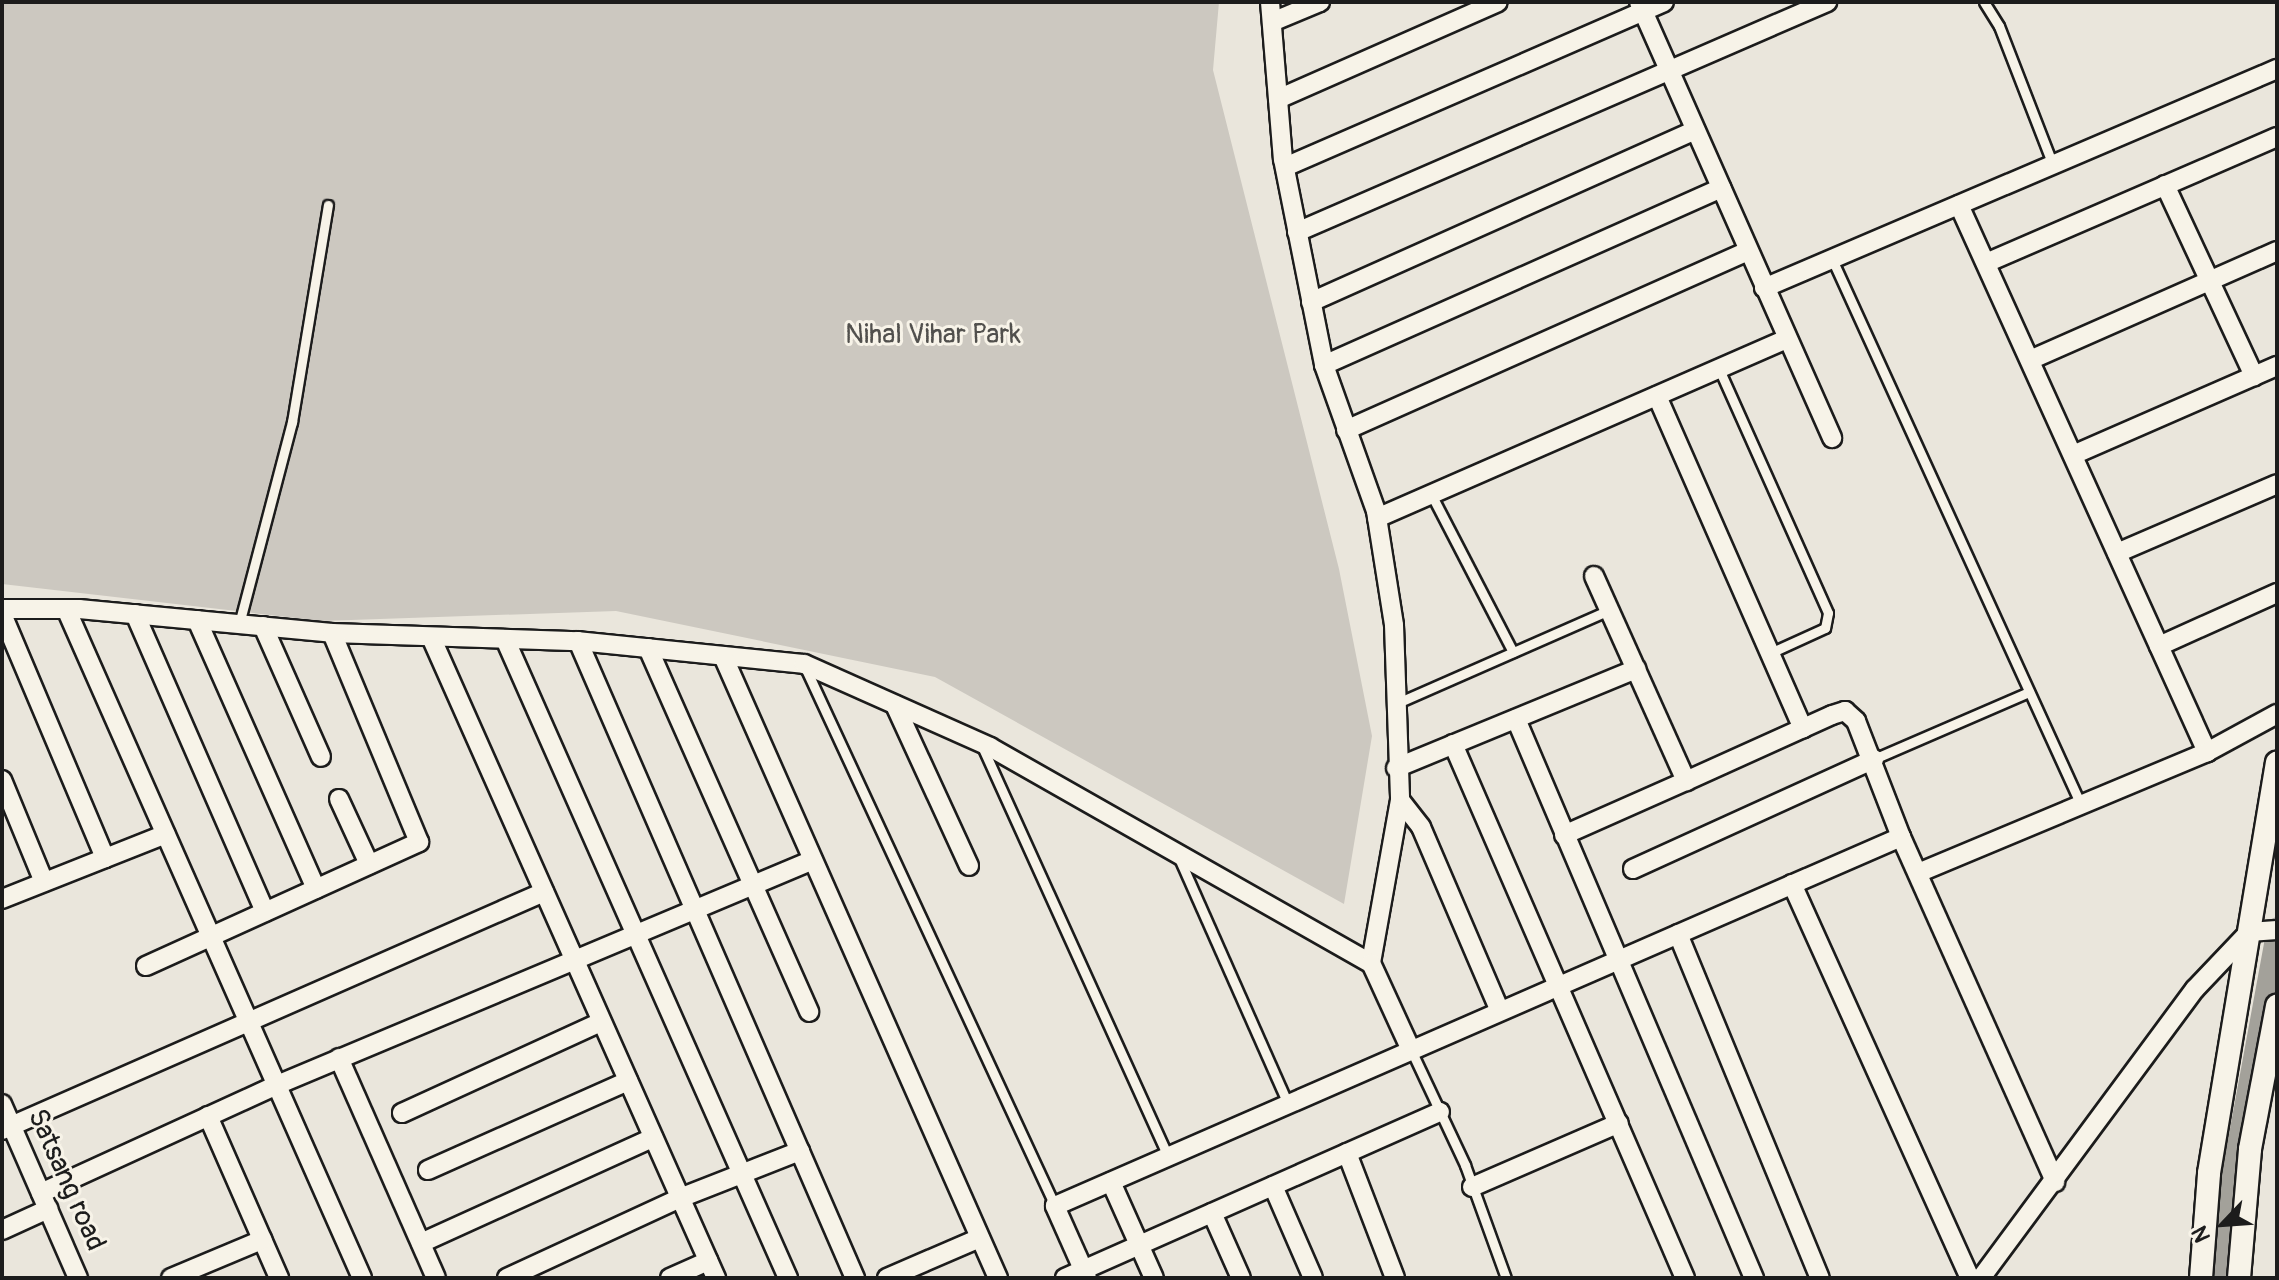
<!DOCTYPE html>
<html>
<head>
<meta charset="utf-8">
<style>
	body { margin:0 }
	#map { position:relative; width:2279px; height:1280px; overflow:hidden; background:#eae6dc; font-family:Pangolin,sans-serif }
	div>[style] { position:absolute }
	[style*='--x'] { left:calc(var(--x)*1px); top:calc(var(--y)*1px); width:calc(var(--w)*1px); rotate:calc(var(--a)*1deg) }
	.green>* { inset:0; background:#ccc8c0 }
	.canal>* { height:20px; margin:-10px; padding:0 10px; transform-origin:10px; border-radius:10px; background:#a3a19a }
	.roads { filter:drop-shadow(2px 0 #1c1c1c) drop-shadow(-2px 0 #1c1c1c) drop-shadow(0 2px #1c1c1c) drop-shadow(0 -2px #1c1c1c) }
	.service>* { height:9px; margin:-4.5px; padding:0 4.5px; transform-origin:4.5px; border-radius:4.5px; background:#f7f3e8 }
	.minor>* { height:18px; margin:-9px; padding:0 9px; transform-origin:9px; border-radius:9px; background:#f7f3e8 }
	.tertiary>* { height:22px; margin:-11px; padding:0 11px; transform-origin:11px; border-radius:11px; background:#f7f3e8 }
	span { translate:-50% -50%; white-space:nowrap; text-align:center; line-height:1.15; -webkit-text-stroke:6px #f7f3e8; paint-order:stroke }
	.park-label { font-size:28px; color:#51504d }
	.street-label { font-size:28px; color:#1c1c1c }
	.frame { position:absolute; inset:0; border:4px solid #1c1c1c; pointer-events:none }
	.north { position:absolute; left:2183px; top:1184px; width:80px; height:80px; -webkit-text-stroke:6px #f7f3e8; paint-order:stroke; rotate:245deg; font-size:22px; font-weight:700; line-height:32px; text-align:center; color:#1c1c1c }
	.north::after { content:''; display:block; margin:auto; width:28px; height:36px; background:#1c1c1c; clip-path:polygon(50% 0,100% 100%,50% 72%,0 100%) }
</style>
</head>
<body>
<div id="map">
	<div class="green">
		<i style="clip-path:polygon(2px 2px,1219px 2px,1213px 70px,1339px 569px,1372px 736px,1344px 904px,935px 677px,616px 611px,322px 621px,2px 584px)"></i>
	</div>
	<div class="canal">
		<i style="--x:2224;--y:1278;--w:94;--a:-86.3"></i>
		<i style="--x:2230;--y:1184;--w:261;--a:-79.6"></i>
	</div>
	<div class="roads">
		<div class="service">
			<i style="--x:1984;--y:2;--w:28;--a:58"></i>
			<i style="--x:1999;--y:26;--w:149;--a:68.8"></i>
			<i style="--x:1832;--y:259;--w:600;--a:65.48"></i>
			<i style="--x:1719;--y:369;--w:267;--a:65.9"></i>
			<i style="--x:1828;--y:613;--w:15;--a:101"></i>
			<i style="--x:1825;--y:628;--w:60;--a:155.6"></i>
			<i style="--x:1431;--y:494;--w:178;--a:62.6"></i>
			<i style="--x:239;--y:624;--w:209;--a:-75.3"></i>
			<i style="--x:292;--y:422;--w:220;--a:-80.6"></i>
			<i style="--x:804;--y:665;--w:596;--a:65.11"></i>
			<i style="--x:1395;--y:704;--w:234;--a:-23.7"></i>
			<i style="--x:981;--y:744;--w:453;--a:65.6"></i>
			<i style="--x:1874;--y:759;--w:169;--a:-23.4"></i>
			<i style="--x:1179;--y:858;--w:269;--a:66.1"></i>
			<i style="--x:1411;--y:1050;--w:127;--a:64.8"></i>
			<i style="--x:1465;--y:1165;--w:120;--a:70.1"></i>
		</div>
		<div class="minor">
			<i style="--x:1270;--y:2;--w:158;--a:85.3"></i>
			<i style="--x:1283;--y:159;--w:210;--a:78.7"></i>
			<i style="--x:1324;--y:365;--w:155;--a:70.4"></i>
			<i style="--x:1376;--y:511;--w:115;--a:81"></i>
			<i style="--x:1394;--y:625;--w:175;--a:88"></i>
			<i style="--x:1400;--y:800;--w:166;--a:100.1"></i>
			<i style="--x:1639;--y:2;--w:477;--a:66.1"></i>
			<i style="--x:1272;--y:22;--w:52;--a:-22.6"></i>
			<i style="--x:1278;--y:99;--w:240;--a:-23.8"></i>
			<i style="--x:1285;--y:167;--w:413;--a:-23.5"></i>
			<i style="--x:2165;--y:185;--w:211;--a:65"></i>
			<i style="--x:1959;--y:205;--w:601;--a:65.61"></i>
			<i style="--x:1297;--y:232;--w:578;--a:-23.46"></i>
			<i style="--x:1986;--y:263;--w:317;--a:-23.4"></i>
			<i style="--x:1764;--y:288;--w:558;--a:-23.12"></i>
			<i style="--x:1311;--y:302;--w:421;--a:-24.1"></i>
			<i style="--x:2030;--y:360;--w:270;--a:-23.8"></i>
			<i style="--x:1324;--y:365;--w:435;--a:-24"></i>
			<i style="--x:1657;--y:396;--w:363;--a:66.3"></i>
			<i style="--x:1346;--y:430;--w:440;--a:-24"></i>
			<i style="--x:2073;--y:455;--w:223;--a:-23.6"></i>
			<i style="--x:1377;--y:518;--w:447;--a:-23.6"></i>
			<i style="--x:2117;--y:553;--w:174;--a:-23.3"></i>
			<i style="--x:1594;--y:576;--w:225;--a:65.8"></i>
			<i style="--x:1686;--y:781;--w:160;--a:-24.3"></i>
			<i style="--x:1832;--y:715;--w:14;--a:-17"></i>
			<i style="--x:1845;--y:711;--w:15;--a:42"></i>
			<i style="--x:1856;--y:721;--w:124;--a:68.8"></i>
			<i style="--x:1901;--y:837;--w:378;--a:65.9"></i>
			<i style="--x:2;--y:609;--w:77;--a:0"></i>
			<i style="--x:79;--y:609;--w:254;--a:5.4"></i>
			<i style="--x:332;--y:633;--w:246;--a:1.9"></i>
			<i style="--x:578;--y:641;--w:227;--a:5.8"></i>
			<i style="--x:804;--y:664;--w:204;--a:24"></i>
			<i style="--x:990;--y:747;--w:438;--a:29.6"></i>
			<i style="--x:1371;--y:963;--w:96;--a:65.3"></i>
			<i style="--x:67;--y:611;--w:729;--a:66.14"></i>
			<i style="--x:2;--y:614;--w:265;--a:67.1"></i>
			<i style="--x:135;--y:614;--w:325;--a:66.4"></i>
			<i style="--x:197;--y:620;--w:294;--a:66.1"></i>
			<i style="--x:263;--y:626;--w:143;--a:66.1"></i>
			<i style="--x:431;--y:637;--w:702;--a:66.03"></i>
			<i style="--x:505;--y:639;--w:699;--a:66.11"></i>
			<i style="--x:578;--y:641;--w:695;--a:66.5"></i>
			<i style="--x:2159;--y:646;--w:129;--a:-24.2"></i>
			<i style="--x:648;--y:648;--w:398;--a:66.1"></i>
			<i style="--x:723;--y:656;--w:680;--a:66.15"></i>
			<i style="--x:895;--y:705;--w:177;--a:65.3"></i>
			<i style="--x:1516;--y:719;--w:608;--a:66.94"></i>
			<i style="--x:1453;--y:744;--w:582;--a:66.52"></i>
			<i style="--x:1396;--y:768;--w:260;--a:-22.4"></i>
			<i style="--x:2;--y:780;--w:110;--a:67.6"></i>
			<i style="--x:339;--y:799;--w:72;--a:65.2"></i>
			<i style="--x:1400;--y:800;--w:34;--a:52"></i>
			<i style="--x:1421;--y:827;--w:200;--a:66.8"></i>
			<i style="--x:1564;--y:835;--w:133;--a:-23.9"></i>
			<i style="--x:1633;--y:869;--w:265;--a:-24.5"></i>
			<i style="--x:1918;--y:873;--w:313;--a:-22.7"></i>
			<i style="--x:2207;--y:752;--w:80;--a:-28.5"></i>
			<i style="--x:1792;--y:884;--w:432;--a:65.7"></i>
			<i style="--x:2;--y:899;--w:176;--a:-21.6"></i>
			<i style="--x:1678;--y:934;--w:372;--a:67.6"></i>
			<i style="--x:146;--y:966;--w:300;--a:-24.4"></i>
			<i style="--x:419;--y:842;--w:226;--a:-112.6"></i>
			<i style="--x:339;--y:1058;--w:240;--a:66.2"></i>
			<i style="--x:2;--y:1104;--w:190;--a:66.4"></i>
			<i style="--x:402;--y:1113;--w:219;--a:-24.6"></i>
			<i style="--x:208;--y:1116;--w:177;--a:66.3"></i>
			<i style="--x:2;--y:1130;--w:592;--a:-23.71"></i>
			<i style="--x:1347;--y:1153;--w:134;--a:69"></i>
			<i style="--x:428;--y:1170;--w:219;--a:-24"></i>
			<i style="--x:1111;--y:1182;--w:105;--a:65.9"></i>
			<i style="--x:1273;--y:1186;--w:100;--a:66.5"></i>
			<i style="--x:1472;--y:1187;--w:160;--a:-23.5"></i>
			<i style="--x:41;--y:1193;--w:260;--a:-24.6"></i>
			<i style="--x:277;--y:1085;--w:581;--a:-22.77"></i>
			<i style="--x:1212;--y:1213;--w:71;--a:66"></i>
			<i style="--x:2;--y:1230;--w:51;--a:-24.5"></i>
			<i style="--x:421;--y:1243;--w:255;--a:-24.4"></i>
			<i style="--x:171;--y:1278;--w:99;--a:-22.7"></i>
			<i style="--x:507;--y:1278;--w:191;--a:-24.8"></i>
			<i style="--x:680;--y:1198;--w:129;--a:-21.4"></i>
			<i style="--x:670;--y:1278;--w:42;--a:-24.1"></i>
			<i style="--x:887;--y:1278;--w:101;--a:-23.3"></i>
			<i style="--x:1065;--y:1278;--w:410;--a:-23.9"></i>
			<i style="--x:1087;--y:1278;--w:79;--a:-114"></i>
			<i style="--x:1055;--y:1206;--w:923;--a:-23.57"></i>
			<i style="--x:1981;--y:1278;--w:360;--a:-53.5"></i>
			<i style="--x:2195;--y:989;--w:79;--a:-46.5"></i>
			<i style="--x:2249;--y:932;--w:28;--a:-4"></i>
		</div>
		<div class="tertiary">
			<i style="--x:2201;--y:1278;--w:105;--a:-85.6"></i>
			<i style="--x:2209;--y:1173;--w:416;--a:-80.6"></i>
			<i style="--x:2239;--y:1278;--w:129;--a:-85.1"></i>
			<i style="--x:2250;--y:1149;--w:146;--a:-79.3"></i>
		</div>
	</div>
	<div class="park-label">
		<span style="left:933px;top:335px">Nihal Vihar Park</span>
	</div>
	<div class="street-label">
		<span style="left:66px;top:1180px;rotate:66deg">Satsang road</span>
	</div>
	<div class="frame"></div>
	<div class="north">N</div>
</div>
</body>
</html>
